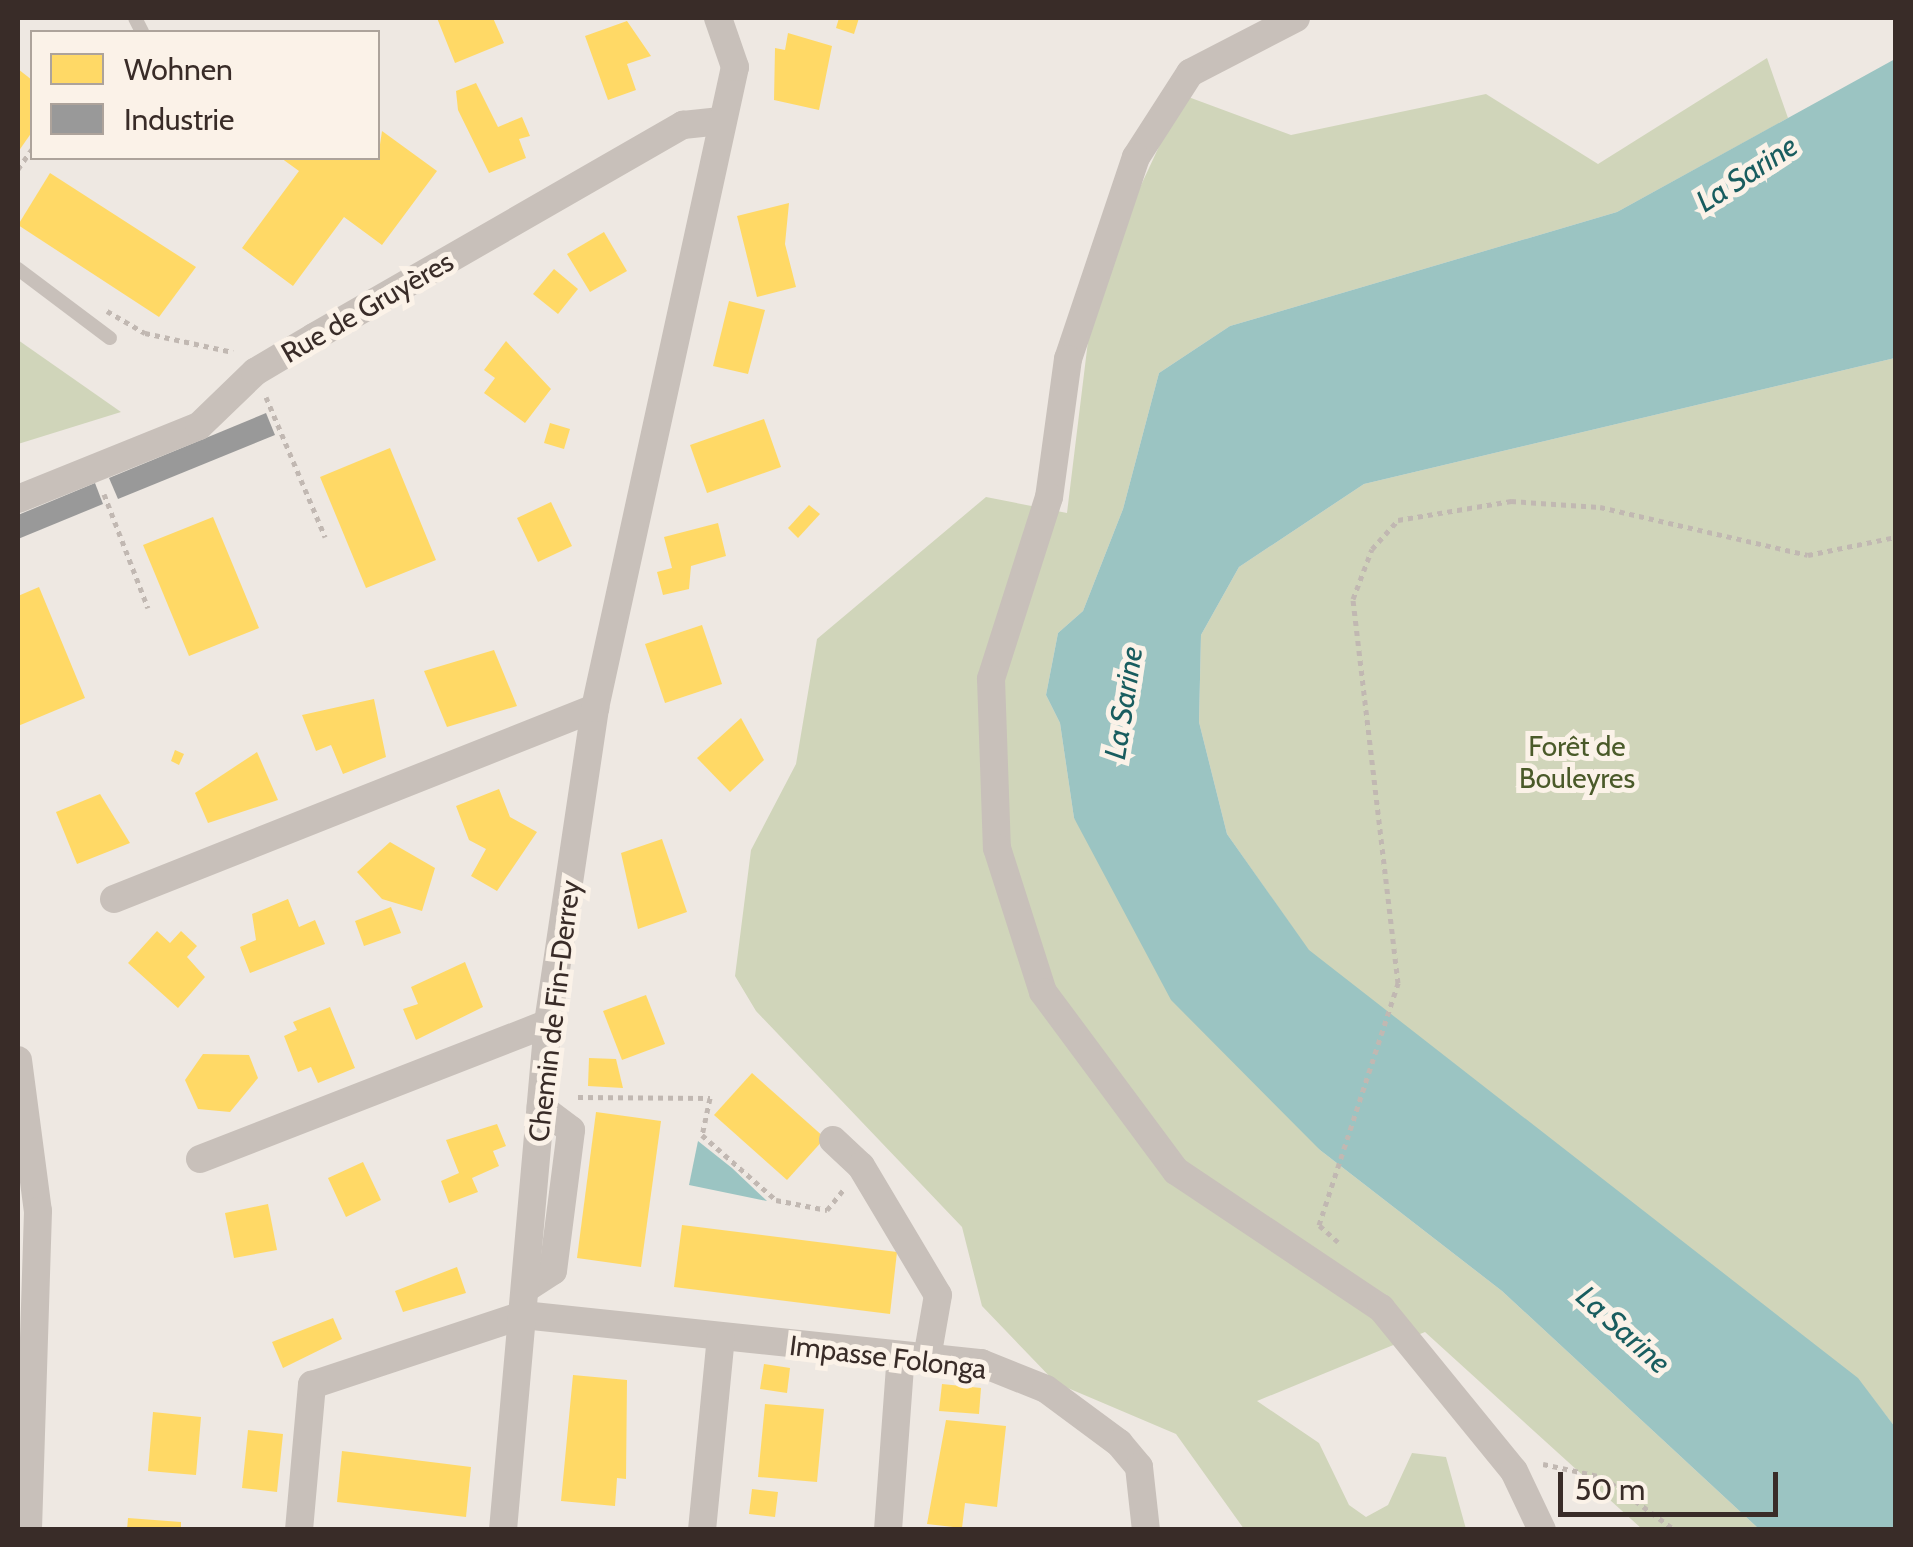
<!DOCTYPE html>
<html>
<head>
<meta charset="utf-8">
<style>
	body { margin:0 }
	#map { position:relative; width:1913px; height:1547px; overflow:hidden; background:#eee8e2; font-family:Cabin,sans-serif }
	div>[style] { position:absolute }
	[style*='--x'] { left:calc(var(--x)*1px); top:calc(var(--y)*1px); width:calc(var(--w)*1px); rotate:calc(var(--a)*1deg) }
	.green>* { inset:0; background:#d0d5ba }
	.water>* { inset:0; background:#9bc4c2 }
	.homes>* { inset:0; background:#ffd966 }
	.industry>* { inset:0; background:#999 }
	.path>* { height:5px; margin-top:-2.5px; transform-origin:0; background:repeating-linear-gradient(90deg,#c1b8b2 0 5px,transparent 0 10px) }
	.lane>* { height:14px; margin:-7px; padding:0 7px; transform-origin:7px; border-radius:7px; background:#c8c0ba }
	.street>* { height:28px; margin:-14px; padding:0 14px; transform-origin:14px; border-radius:14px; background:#c8c0ba }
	span { translate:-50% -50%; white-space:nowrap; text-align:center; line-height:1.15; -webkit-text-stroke:10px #fbf2e8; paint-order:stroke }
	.street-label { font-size:28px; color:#392c28 }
	.park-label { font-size:28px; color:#4a5a29 }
	.water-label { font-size:30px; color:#195d5f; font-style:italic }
	.frame { position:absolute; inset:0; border:20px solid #392c28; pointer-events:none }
	.legend { position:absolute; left:30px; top:30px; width:350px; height:130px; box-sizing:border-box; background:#fbf2e8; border:2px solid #ada39b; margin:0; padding:12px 18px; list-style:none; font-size:30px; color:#392c28 }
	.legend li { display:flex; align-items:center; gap:20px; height:50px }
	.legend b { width:50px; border:2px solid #ada39b }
	.scale { position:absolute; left:1558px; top:1472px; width:220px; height:45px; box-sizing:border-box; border:5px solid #392c28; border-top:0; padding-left:12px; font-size:30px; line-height:35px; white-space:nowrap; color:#392c28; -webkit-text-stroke:8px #fbf2e8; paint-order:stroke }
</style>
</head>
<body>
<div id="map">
	<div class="green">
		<i style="clip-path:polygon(1767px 58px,1788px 118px,1617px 212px,1230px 326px,1159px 373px,1123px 509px,1083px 611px,1058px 633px,1046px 695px,1060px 723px,1074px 818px,1320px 1150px,1502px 1291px,1759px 1529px,1642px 1529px,1425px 1332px,1257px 1401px,1319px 1443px,1349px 1505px,1366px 1517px,1388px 1505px,1412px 1453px,1446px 1457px,1466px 1529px,1244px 1529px,1176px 1434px,1056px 1383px,982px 1306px,962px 1227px,756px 1011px,735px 976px,751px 850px,796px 764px,817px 639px,986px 497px,1067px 513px,1095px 284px,1183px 95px,1291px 135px,1486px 94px,1598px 164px)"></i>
		<i style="clip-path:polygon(18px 340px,121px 412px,18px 444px)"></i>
		<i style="clip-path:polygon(1895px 358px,1895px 1427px,1857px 1378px,1309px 951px,1227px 834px,1199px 722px,1201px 635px,1239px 567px,1364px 484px)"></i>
	</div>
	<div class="water">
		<i style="clip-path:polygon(1895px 59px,1895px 358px,1364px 484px,1239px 567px,1201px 635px,1199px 722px,1227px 834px,1309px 950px,1858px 1378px,1895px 1427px,1895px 1529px,1759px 1529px,1502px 1291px,1320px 1150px,1171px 1000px,1074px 818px,1060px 723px,1046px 695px,1058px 633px,1083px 611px,1123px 509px,1159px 373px,1230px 326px,1617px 212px)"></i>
		<i style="clip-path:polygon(698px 1141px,732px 1168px,767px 1201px,689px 1185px)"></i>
	</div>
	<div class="homes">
		<i style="clip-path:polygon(437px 18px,493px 18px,504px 43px,455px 63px)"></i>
		<i style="clip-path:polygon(839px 18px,859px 18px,854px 34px,836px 28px)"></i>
		<i style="clip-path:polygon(627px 21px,651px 56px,627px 64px,636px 90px,608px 100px,585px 36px)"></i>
		<i style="clip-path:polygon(788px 33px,832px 46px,819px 110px,774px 100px,775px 48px,785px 50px)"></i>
		<i style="clip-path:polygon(18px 69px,32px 80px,32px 132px,18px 152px)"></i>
		<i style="clip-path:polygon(476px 83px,498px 127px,522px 117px,530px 136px,519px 139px,526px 158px,489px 173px,458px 110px,456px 91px)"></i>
		<i style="clip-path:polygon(382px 131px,437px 171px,382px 245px,344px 217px,293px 286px,242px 248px,299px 171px,281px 158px,378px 158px)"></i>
		<i style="clip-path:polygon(50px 173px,196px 267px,159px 317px,18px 225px)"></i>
		<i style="clip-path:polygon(789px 203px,785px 244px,796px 287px,757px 297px,737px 216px)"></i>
		<i style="clip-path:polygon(604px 232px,627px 271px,590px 292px,567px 254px)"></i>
		<i style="clip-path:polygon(554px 269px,578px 289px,558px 314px,533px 294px)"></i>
		<i style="clip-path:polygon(729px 301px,765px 310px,748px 374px,713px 366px)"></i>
		<i style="clip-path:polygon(506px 341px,551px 389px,525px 423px,484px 393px,495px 378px,484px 370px)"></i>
		<i style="clip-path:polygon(764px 419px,781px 467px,707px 493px,690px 445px)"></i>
		<i style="clip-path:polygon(550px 423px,570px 429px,564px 449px,544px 443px)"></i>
		<i style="clip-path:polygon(390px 448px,436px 560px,366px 588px,320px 477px)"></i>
		<i style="clip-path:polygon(551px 502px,572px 546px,538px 562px,517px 518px)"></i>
		<i style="clip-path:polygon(809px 505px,820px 514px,798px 538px,788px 528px)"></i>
		<i style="clip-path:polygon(213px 517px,259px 628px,189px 656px,143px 545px)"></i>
		<i style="clip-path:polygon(718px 523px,726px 556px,691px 566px,689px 589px,663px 595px,657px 572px,672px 568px,664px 537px)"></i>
		<i style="clip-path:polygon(39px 587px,85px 698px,18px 726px,18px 596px)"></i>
		<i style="clip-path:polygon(702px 625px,722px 684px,665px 703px,645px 644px)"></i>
		<i style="clip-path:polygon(494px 650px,517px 706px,447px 727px,424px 671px)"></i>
		<i style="clip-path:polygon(374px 699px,386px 757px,343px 774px,331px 745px,316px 751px,302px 715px)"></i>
		<i style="clip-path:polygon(741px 718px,764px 760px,730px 792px,697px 758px)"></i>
		<i style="clip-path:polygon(175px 750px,184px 754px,179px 765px,171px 761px)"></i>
		<i style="clip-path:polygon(257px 752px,278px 800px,208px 823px,195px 793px)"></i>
		<i style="clip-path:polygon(499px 789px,510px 817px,537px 832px,497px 891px,471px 876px,486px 849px,469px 840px,456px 806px)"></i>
		<i style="clip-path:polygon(100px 794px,130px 843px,77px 864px,56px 812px)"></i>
		<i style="clip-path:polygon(662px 839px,687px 912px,638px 929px,621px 853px)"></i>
		<i style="clip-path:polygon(390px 842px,435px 868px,422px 911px,382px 899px,357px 872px)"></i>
		<i style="clip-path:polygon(288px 899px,299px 927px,315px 920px,325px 944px,250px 973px,240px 947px,256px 940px,252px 914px)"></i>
		<i style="clip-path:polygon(391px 907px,401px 933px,364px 946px,355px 921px)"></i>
		<i style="clip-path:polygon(157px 931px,170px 943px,181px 931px,197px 946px,187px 957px,205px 977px,178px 1008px,128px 963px)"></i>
		<i style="clip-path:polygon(465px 962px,483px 1007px,416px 1040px,403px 1009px,418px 1004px,411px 987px)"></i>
		<i style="clip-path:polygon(646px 995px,665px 1044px,622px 1060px,603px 1011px)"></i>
		<i style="clip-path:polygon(330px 1007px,355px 1068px,318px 1083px,311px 1067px,298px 1072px,284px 1036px,297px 1030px,293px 1022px)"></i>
		<i style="clip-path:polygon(203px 1054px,249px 1055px,258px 1078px,230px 1112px,198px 1109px,185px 1080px)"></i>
		<i style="clip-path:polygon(589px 1058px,616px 1059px,623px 1088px,588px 1086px)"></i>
		<i style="clip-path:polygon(752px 1073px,825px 1138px,787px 1180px,714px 1115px)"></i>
		<i style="clip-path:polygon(596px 1112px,661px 1121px,641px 1267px,577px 1258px)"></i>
		<i style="clip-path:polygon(497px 1124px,506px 1146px,493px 1151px,499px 1166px,472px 1178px,478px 1192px,449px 1203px,441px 1181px,459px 1173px,446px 1140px)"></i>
		<i style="clip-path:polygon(363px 1162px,381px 1200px,346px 1217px,328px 1178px)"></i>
		<i style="clip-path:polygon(268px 1204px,277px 1250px,234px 1258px,225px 1213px)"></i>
		<i style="clip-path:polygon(682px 1225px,897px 1252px,890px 1314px,674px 1287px)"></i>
		<i style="clip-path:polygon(457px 1267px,466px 1293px,403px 1312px,395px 1291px)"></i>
		<i style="clip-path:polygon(333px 1318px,342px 1339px,283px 1368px,272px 1342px)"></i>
		<i style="clip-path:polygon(764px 1364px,790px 1368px,787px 1393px,760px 1389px)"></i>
		<i style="clip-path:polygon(573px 1375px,627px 1380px,626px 1479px,617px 1478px,615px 1506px,561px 1501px)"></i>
		<i style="clip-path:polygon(942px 1384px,981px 1388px,979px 1414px,939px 1411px)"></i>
		<i style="clip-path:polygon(765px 1404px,824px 1409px,817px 1482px,758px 1477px)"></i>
		<i style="clip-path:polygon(153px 1412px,201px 1417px,196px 1475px,148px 1471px)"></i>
		<i style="clip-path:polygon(946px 1420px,1006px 1426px,997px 1507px,965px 1503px,962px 1528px,927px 1524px)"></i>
		<i style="clip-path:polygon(248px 1430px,283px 1434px,277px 1492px,242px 1488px)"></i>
		<i style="clip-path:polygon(342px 1451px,471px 1467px,466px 1517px,337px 1502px)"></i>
		<i style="clip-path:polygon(752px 1489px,778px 1492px,775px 1517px,749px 1514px)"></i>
		<i style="clip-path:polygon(128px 1518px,181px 1522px,181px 1530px,127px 1530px)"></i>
	</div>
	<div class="industry">
		<i style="clip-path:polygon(266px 413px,275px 435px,118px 499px,109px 478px)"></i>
		<i style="clip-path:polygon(95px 483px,103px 504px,18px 539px,18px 515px)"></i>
	</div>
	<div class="path">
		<i style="--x:18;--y:169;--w:24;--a:-55"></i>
		<i style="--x:107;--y:311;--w:44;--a:30.1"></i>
		<i style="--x:145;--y:333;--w:90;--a:12.2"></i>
		<i style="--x:266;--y:397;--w:152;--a:67.1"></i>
		<i style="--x:104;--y:494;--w:122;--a:68.9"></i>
		<i style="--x:578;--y:1097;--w:132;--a:0.4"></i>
		<i style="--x:710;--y:1098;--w:38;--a:102"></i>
		<i style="--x:702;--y:1135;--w:98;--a:41.3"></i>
		<i style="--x:776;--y:1200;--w:52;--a:11.1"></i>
		<i style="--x:827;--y:1210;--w:28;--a:-51"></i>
		<i style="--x:1338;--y:1242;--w:25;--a:-138"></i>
		<i style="--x:1319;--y:1225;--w:255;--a:-71.9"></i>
		<i style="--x:1398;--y:983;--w:387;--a:-96.7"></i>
		<i style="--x:1353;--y:599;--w:53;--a:-69.2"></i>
		<i style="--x:1372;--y:549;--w:39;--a:-48"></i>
		<i style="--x:1398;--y:520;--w:115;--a:-9.5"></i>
		<i style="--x:1511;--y:501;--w:89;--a:3.9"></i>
		<i style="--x:1600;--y:507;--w:213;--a:13"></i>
		<i style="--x:1808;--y:555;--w:90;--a:-11.6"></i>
		<i style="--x:1543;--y:1464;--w:61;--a:12.2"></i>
		<i style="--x:1603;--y:1477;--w:89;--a:36.4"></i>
	</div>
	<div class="lane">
		<i style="--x:135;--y:18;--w:16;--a:63"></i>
		<i style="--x:18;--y:269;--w:115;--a:36.9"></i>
	</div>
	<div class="street">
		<i style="--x:1296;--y:18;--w:119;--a:152.6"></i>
		<i style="--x:1190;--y:73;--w:100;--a:122.7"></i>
		<i style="--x:1136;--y:157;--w:213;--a:108.6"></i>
		<i style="--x:1068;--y:359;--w:139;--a:97.8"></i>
		<i style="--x:1049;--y:497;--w:191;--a:107.7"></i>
		<i style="--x:991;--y:679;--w:169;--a:88"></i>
		<i style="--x:997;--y:848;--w:151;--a:72.3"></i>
		<i style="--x:1043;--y:992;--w:223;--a:53.4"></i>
		<i style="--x:1176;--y:1171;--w:247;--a:33.8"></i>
		<i style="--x:1381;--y:1308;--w:210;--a:50.8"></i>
		<i style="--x:1514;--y:1471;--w:65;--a:64.6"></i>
		<i style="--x:18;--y:499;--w:195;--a:-22"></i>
		<i style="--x:199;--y:426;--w:78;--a:-44"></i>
		<i style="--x:255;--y:372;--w:69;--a:-30.7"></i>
		<i style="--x:314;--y:337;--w:426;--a:-29.9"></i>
		<i style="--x:683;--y:125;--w:38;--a:-6"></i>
		<i style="--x:114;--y:899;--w:518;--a:-21.66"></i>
		<i style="--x:18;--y:1060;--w:152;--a:82.5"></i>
		<i style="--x:38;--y:1211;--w:319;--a:91.8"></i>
		<i style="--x:833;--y:1140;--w:38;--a:43"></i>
		<i style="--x:861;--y:1166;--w:150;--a:59.2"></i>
		<i style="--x:938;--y:1295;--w:64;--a:99.9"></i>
		<i style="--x:200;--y:1159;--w:374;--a:-21.3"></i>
		<i style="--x:525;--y:1289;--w:33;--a:-33"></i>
		<i style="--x:553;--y:1271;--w:142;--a:-82.7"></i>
		<i style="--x:571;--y:1130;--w:38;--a:-143"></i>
		<i style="--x:299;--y:1530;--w:146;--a:-84.9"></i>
		<i style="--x:312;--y:1385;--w:222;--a:-18.4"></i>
		<i style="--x:523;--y:1315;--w:461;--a:6"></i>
		<i style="--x:981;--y:1363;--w:70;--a:21.8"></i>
		<i style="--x:1046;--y:1389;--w:91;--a:36.5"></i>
		<i style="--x:1119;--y:1443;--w:31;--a:50"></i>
		<i style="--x:1139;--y:1467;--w:63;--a:83.7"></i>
		<i style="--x:503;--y:1530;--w:509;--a:-84.93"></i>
		<i style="--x:548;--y:1023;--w:318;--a:-81.5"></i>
		<i style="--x:595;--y:708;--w:656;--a:-77.68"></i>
		<i style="--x:735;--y:67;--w:52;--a:-109.1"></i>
		<i style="--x:702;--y:1530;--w:194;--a:-84.4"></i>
		<i style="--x:888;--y:1530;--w:175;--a:-85.8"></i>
	</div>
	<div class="street-label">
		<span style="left:367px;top:307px;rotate:-30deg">Rue de Gruyères</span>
		<span style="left:554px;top:1011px;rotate:-83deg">Chemin de Fin-Derrey</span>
		<span style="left:888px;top:1357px;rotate:7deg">Impasse Folonga</span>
	</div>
	<div class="park-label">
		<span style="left:1577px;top:762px">Forêt de<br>Bouleyres</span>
	</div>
	<div class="water-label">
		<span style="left:1747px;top:174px;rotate:-33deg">La Sarine</span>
		<span style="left:1124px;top:703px;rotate:-81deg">La Sarine</span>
		<span style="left:1623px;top:1330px;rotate:42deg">La Sarine</span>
	</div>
	<div class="frame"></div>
	<ul class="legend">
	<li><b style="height:28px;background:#ffd966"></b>Wohnen</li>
	<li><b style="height:28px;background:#999"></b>Industrie</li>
	</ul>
	<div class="scale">50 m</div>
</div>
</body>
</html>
